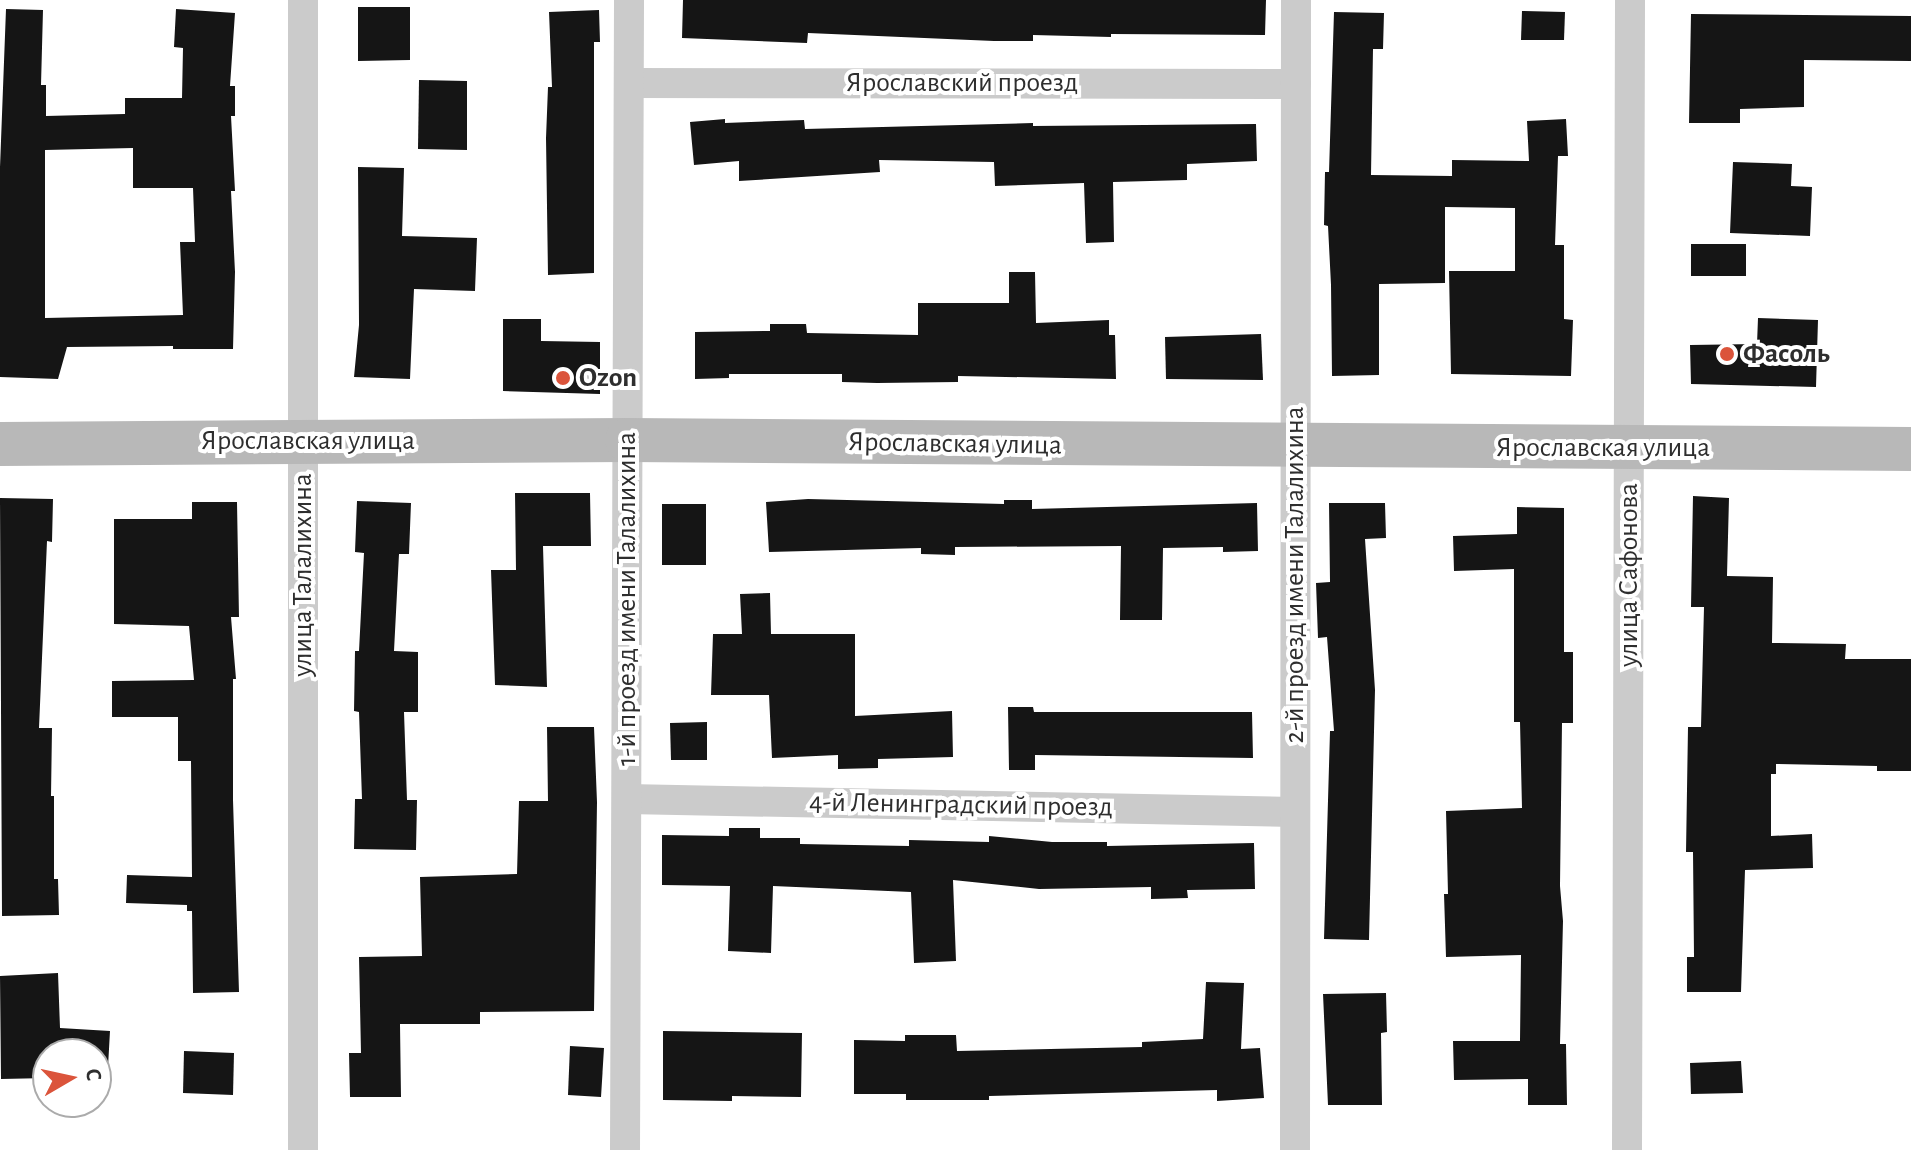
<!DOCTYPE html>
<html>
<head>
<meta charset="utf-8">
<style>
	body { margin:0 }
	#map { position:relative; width:1911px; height:1150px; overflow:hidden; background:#fff; font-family:"Alegreya Sans",sans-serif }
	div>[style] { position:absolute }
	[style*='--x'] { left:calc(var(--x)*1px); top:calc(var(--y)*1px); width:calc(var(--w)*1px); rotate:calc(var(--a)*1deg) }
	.building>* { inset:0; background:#151515 }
	.street>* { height:30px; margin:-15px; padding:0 15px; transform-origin:15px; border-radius:15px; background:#cbcbcb }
	.secondary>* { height:44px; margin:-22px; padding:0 22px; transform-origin:22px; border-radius:22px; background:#b8b8b8 }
	.dots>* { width:22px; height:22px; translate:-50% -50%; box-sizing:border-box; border:4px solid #fff; border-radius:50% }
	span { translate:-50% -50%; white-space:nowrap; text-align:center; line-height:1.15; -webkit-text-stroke:8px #fff; paint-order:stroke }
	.street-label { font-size:28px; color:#2e2e2e }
	.poi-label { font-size:28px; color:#2e2e2e; font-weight:700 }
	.left { translate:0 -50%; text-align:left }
	.north { position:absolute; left:32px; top:1038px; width:80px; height:80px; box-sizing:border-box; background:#fff; border:2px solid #ababab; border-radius:50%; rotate:81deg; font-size:22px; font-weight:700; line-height:32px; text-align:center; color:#2e2e2e }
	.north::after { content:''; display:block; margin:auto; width:28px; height:36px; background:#db543b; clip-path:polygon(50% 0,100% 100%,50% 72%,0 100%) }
</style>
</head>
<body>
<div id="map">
	<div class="building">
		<i style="clip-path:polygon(683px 0,1266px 0,1265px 35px,1111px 34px,1111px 37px,1033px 35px,1033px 41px,994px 41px,808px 33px,807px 43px,682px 38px)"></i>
		<i style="clip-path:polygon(358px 7px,410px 7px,410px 60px,358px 61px)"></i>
		<i style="clip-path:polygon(evenodd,6px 9px,43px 10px,41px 85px,46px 85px,46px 116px,125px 114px,125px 98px,182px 98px,183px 48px,174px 47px,176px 9px,235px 13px,230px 86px,235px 86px,235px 116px,231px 116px,235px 191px,231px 191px,235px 272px,233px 349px,173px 349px,173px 346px,67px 347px,58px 379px,0 377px,0 167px,6px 9px,133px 148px,133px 188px,193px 188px,195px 242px,180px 242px,183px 315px,45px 318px,45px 150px,133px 148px)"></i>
		<i style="clip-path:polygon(599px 10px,600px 42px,594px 42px,594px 273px,548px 275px,546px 138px,548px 87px,552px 87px,549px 12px)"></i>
		<i style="clip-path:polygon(1522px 11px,1565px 12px,1564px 40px,1521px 40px)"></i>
		<i style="clip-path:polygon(1334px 12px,1384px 13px,1383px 49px,1373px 49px,1371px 175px,1452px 176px,1452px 160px,1529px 161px,1527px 121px,1566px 119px,1568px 156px,1558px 156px,1555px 245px,1564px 245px,1564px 319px,1573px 320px,1571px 376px,1451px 374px,1449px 271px,1515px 271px,1515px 208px,1445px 207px,1445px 283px,1379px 284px,1379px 375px,1332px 376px,1331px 285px,1328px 226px,1324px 225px,1325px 172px,1329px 172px)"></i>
		<i style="clip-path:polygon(1691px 14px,1911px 16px,1911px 61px,1804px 60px,1804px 107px,1740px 109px,1740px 123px,1689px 123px)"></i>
		<i style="clip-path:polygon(419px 80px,467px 81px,467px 150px,418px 149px)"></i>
		<i style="clip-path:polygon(725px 119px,725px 123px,804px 120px,805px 129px,1033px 123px,1033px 126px,1256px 124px,1257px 161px,1187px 164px,1187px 180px,1113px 182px,1114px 242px,1086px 243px,1084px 183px,995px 186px,994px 162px,879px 160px,880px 172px,739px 181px,739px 161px,694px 165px,690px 122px)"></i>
		<i style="clip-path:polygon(1733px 162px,1792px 164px,1791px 186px,1812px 187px,1810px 236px,1730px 233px)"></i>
		<i style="clip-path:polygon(358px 167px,404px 168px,402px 236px,477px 238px,475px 291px,414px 289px,410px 379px,354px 377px,359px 325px)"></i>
		<i style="clip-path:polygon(1691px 244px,1746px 244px,1746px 276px,1691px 276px)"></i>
		<i style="clip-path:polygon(1009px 272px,1035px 272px,1036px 323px,1109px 320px,1109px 335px,1115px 335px,1116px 379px,958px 376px,958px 382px,877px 383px,842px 382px,842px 374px,729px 374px,729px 378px,695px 379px,695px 332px,770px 331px,770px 324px,806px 324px,807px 333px,918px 335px,918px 303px,1009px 303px)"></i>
		<i style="clip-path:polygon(1758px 318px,1818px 320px,1816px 387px,1691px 384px,1690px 345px,1757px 344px)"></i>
		<i style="clip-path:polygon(503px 319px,541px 319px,541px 341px,600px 342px,600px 394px,503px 391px)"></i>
		<i style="clip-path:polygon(1261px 334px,1263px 380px,1166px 379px,1165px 337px)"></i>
		<i style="clip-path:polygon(515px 493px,590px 493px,591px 546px,543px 546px,547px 687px,495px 685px,491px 570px,516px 570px)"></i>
		<i style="clip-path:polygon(1693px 496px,1729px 498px,1727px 576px,1773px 577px,1772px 643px,1846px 644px,1845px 659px,1911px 659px,1911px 771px,1877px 771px,1877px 766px,1776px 764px,1776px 774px,1771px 774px,1771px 836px,1812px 834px,1813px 868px,1745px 870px,1741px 992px,1687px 992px,1687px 957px,1694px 957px,1693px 852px,1686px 852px,1688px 727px,1701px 727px,1704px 607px,1691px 607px)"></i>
		<i style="clip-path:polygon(0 498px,53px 499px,52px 542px,47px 541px,39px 728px,52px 728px,51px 796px,54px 796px,54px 879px,58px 879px,59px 915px,2px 916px)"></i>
		<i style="clip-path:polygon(808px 499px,1004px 504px,1004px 500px,1032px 500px,1032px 509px,1257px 503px,1258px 551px,1223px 552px,1223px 547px,1163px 548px,1162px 620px,1120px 620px,1121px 546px,955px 547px,955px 555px,921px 554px,921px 548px,769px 552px,766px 502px)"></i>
		<i style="clip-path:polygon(357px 501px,411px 503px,409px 554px,399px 554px,394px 651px,418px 652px,418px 712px,404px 712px,407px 800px,417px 800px,416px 850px,354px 849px,355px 799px,362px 799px,359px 712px,354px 711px,355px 651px,359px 651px,364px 553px,355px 552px)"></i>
		<i style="clip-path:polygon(192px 502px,237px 502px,239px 617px,231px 617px,236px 679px,233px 679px,233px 800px,239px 992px,193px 993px,192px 911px,187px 911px,187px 905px,126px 903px,127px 875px,192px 877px,191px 761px,178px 761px,178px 717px,112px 717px,112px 681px,194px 680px,189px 626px,114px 624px,114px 519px,192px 519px)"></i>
		<i style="clip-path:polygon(1329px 503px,1385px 503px,1386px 538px,1365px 539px,1375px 690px,1369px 940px,1324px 939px,1330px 731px,1334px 731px,1327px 637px,1318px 638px,1316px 583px,1330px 582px)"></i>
		<i style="clip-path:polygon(662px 504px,706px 504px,706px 565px,662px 565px)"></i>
		<i style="clip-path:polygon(1517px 507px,1564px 508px,1564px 652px,1573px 652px,1573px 723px,1562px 723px,1560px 886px,1563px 921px,1560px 1044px,1566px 1044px,1567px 1105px,1528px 1105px,1528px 1079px,1454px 1080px,1453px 1041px,1520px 1041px,1521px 955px,1446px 957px,1444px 894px,1448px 894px,1446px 811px,1522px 808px,1520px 722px,1514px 722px,1514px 569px,1454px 571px,1453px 536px,1517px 534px)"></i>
		<i style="clip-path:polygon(770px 593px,771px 634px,855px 634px,855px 716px,952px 711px,953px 757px,878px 759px,878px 768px,838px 769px,838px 755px,772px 758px,769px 695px,711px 695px,713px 634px,742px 634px,740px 594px)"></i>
		<i style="clip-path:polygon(1008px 707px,1033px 707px,1034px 712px,1252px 712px,1253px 758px,1035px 755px,1035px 770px,1009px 770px)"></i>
		<i style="clip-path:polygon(707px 722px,707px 760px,671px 760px,670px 723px)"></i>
		<i style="clip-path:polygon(547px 727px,594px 727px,597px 802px,594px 1011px,480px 1012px,480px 1024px,400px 1024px,401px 1097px,350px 1097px,349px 1053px,361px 1053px,359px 957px,422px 956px,420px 877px,517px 874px,519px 801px,548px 801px)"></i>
		<i style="clip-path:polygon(729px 828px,760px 828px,760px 838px,800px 838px,800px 844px,909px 846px,909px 840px,989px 842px,989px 836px,1052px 842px,1107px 842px,1107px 846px,1254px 843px,1255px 889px,1187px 890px,1188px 898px,1151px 899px,1151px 887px,1039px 889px,953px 880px,956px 961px,914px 963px,911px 892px,773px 886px,771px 953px,728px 951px,730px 886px,662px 885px,662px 835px,729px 836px)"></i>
		<i style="clip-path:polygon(58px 973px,60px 1028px,110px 1031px,108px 1067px,96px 1066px,96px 1054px,48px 1054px,48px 1078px,1px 1079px,0 976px)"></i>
		<i style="clip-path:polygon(1206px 982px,1244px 983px,1241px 1049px,1260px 1048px,1264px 1098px,1217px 1101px,1217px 1090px,989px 1096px,989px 1100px,906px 1100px,906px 1094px,854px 1094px,854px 1040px,905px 1041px,905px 1035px,956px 1035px,957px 1051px,1142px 1047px,1142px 1042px,1203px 1039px)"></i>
		<i style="clip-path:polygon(1386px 993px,1387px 1032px,1381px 1033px,1382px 1105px,1328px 1105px,1323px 994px)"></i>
		<i style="clip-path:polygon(663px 1031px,802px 1033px,801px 1097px,732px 1096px,732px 1101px,663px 1100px)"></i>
		<i style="clip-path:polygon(570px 1046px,604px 1048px,601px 1097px,568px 1095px)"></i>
		<i style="clip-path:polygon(184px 1051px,234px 1053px,233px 1095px,183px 1093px)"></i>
		<i style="clip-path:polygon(1741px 1061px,1743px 1093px,1691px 1094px,1690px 1063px)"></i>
	</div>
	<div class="street">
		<i style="--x:629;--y:83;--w:667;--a:0.09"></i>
		<i style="--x:627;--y:799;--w:668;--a:1.11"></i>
		<i style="--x:303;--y:1150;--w:1150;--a:-90"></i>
		<i style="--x:625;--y:1150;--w:1150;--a:-89.8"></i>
		<i style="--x:1295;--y:1150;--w:1150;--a:-89.95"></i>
		<i style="--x:1627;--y:1150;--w:1150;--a:-89.85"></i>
	</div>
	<div class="secondary">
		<i style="--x:0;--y:444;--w:627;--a:-0.37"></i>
		<i style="--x:627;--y:440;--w:1284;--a:0.4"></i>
	</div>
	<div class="dots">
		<i style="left:1727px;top:354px;background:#db543b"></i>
		<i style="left:563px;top:378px;background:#db543b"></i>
	</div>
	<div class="street-label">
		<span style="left:962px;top:83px">Ярославский проезд</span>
		<span style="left:308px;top:441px">Ярославская улица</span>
		<span style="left:955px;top:444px;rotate:1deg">Ярославская улица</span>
		<span style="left:1603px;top:448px">Ярославская улица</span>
		<span style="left:303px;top:575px;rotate:-90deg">улица Талалихина</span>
		<span style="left:1295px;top:575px;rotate:-90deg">2-й проезд имени Талалихина</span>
		<span style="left:1629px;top:575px;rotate:-90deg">улица Сафонова</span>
		<span style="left:627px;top:599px;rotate:-90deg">1-й проезд имени Талалихина</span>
		<span style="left:961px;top:805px;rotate:1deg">4-й Ленинградский проезд</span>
	</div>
	<div class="poi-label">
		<span class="left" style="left:1743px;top:354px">Фасоль</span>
		<span class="left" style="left:579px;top:378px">Ozon</span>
	</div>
	<div class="north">С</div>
</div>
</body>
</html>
